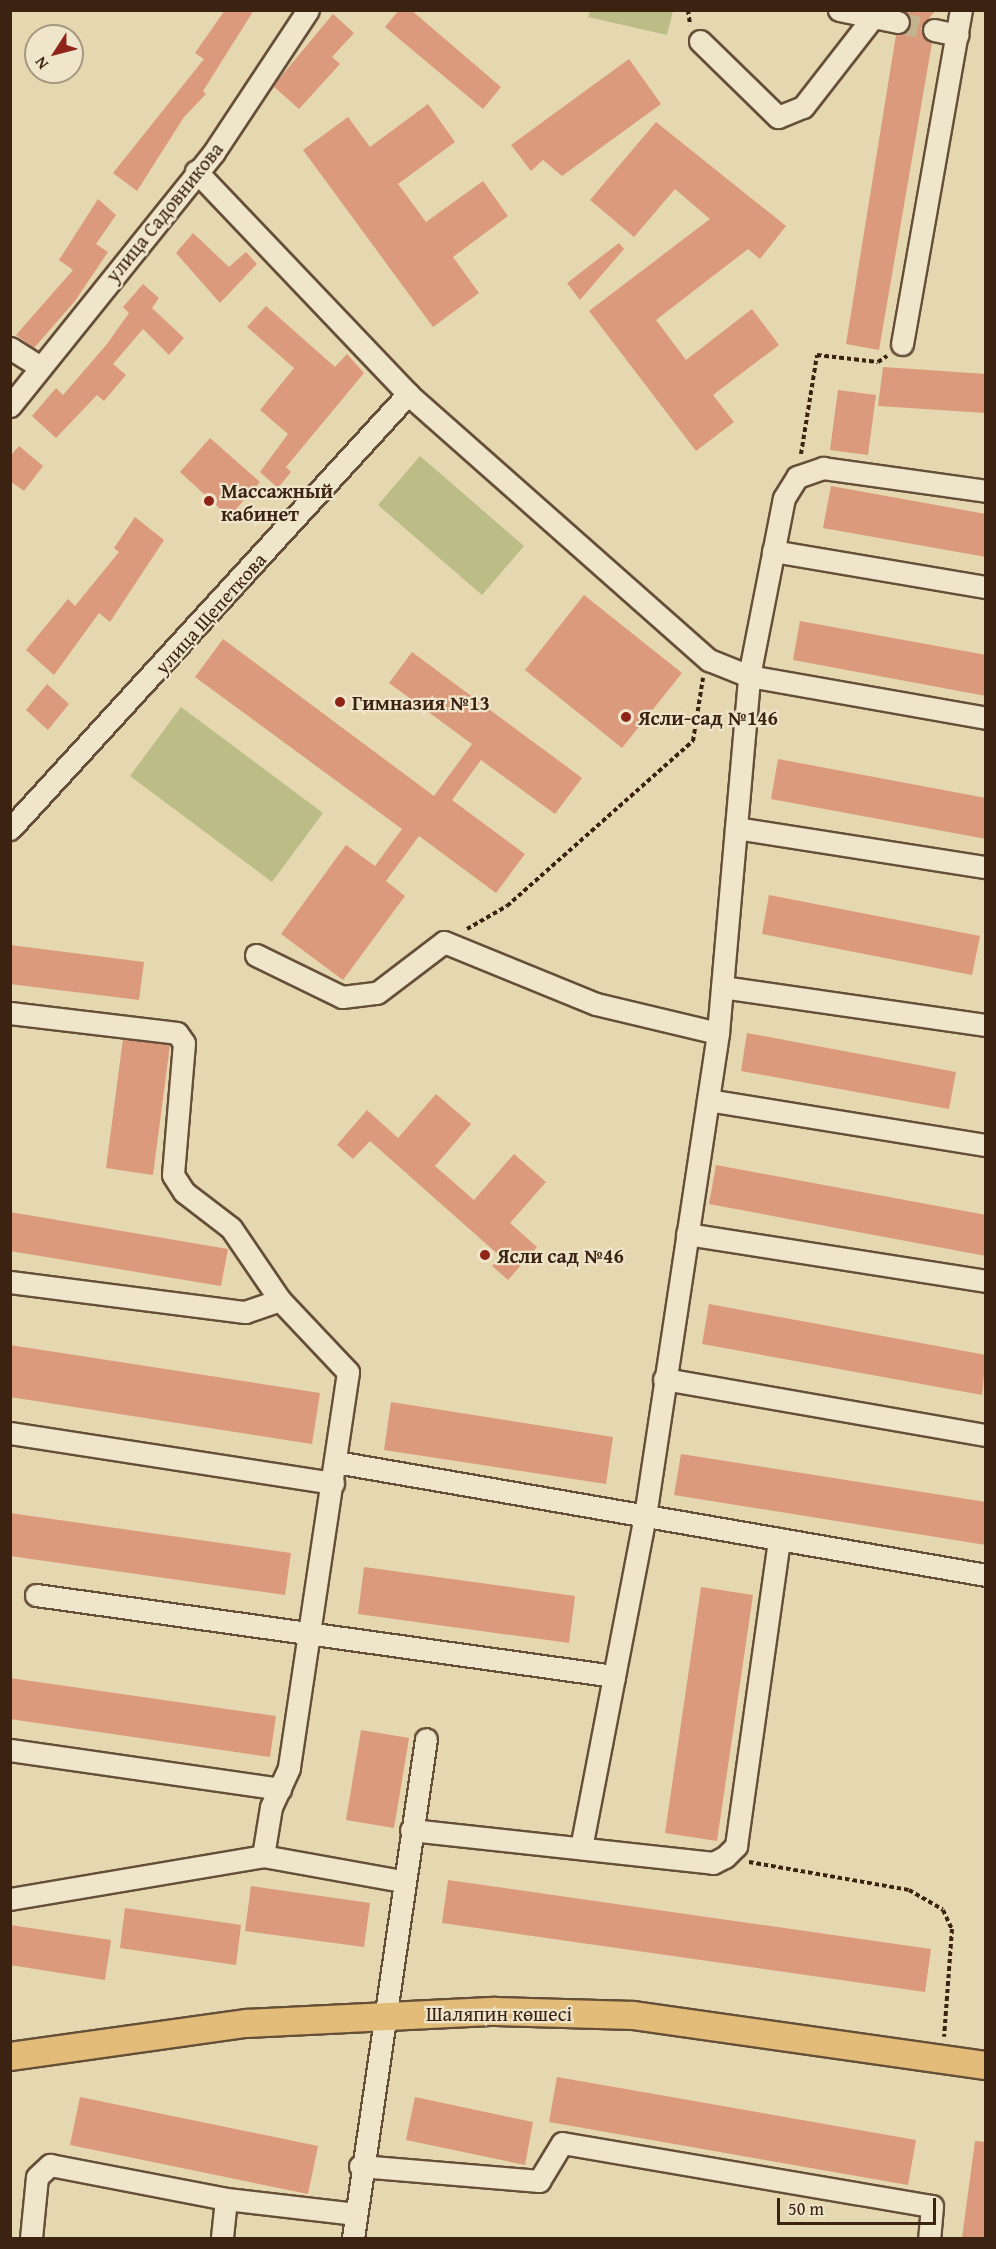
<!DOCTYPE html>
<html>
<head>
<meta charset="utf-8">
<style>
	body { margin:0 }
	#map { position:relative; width:996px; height:2249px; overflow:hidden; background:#e5d7af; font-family:"Gentium Book Plus",serif }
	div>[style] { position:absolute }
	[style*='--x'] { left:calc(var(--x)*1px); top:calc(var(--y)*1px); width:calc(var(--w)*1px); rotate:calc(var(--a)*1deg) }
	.green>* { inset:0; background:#bcbc86 }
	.building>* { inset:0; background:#dc9a7c }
	.minor-tunnel>* { height:21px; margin-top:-10.5px; transform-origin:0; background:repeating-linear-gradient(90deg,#c3b38f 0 21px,transparent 0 31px) }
	.path>* { height:4px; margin-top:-2px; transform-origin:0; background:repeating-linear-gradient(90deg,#3c2211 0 4.5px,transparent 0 7.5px) }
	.roads { filter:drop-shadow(2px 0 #664f38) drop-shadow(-2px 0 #664f38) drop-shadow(0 2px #664f38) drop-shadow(0 -2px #664f38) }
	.minor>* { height:21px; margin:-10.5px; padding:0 10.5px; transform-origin:10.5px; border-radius:10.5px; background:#eee5cb }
	.major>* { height:27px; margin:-13.5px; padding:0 13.5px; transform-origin:13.5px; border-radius:13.5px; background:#e2bc78 }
	.dots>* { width:16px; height:16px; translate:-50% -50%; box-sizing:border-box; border:3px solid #eee5cb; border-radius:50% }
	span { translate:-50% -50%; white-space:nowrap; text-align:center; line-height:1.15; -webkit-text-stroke:4.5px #eee5cb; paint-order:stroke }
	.street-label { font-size:20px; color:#3c2211 }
	.poi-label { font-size:20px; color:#3c2211; font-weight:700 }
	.left { translate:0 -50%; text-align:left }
	.frame { position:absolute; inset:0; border:12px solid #3c2211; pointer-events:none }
	.north { position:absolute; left:24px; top:24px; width:60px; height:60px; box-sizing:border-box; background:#eee5cb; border:2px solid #a79781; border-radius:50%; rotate:234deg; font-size:16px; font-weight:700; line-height:24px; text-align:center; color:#3c2211 }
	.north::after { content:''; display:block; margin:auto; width:21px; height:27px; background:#8f2418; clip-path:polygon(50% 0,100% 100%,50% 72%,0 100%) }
	.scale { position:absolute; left:777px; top:2198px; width:159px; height:27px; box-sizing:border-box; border:3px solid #3c2211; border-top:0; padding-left:8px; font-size:18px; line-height:21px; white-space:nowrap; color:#3c2211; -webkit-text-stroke:4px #eee5cb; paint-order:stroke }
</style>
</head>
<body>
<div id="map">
	<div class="green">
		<i style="clip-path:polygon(590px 11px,590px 10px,673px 11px,667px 35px,588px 17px)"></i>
		<i style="clip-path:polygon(420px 456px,524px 546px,482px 595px,378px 505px)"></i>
		<i style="clip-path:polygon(181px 707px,323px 813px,272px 882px,130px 776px)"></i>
	</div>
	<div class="building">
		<i style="clip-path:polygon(225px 10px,254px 10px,203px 91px,206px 94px,184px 117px,137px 191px,113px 173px,204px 59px,195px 53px)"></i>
		<i style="clip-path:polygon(399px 10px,411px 10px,501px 87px,483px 109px,385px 27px)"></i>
		<i style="clip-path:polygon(903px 10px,936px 10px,921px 28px,932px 43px,879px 350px,846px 344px,896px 35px,911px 24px)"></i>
		<i style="clip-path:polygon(333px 14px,354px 33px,332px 57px,340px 64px,299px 109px,273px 86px)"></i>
		<i style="clip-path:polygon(629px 59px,661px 104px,562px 176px,543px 160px,531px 171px,511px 145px)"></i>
		<i style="clip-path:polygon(428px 104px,455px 142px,398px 184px,426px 222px,483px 181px,508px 216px,453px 257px,479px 293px,433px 327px,303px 150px,348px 117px,370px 147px)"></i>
		<i style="clip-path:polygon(656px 122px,786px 226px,760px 259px,748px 249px,656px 320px,686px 360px,752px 309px,779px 345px,713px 395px,734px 422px,696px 451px,589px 311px,710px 219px,675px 189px,634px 237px,590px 200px)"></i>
		<i style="clip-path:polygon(98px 199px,116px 215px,96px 244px,108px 252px,75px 301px,34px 348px,16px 335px,73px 270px,59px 260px)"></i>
		<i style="clip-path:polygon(193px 233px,229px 267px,246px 252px,257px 264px,220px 303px,176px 253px)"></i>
		<i style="clip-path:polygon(619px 243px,624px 249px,580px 300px,567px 283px)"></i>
		<i style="clip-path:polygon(143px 284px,159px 298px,152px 308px,184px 338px,169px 355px,143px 329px,113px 364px,126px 375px,104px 401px,97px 395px,56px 438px,32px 416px,56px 388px,63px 395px,107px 344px,129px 313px,123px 307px)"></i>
		<i style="clip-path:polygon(266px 306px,335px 367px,347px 354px,364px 373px,286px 467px,291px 472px,278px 488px,260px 472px,288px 434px,260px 410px,294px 368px,247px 327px)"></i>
		<i style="clip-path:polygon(883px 367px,986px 374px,986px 413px,878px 406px)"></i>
		<i style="clip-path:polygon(838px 390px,876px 395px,868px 455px,830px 450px)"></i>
		<i style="clip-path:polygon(210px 438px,260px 482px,229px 517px,180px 472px)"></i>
		<i style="clip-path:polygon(19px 446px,43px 466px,24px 491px,10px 481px,10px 456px)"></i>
		<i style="clip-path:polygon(831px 486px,986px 514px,986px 557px,823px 528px)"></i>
		<i style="clip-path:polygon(135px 517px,164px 540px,110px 622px,99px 613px,54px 675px,26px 650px,68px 599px,75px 606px,119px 552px,114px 548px)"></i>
		<i style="clip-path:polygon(584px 595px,682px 673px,622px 748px,525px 670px)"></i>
		<i style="clip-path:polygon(800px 621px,986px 655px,986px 696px,793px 660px)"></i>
		<i style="clip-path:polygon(223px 639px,434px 796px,472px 744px,389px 683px,412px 652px,582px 778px,555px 814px,481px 760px,452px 800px,525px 854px,496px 893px,419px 836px,386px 881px,405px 896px,343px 980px,281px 934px,346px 845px,375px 866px,402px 829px,195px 677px)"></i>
		<i style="clip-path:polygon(47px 684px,69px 704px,48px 730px,26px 710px)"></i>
		<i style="clip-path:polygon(778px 759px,986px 798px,986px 839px,771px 799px)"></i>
		<i style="clip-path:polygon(769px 895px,980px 936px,972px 975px,762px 934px)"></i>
		<i style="clip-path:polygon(10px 945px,144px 962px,139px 1000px,10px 984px)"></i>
		<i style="clip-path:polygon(747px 1033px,956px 1072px,949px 1109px,741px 1071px)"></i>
		<i style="clip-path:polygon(123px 1039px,170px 1045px,153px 1175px,106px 1168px)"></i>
		<i style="clip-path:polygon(436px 1094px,471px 1124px,435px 1166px,474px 1200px,514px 1154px,546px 1182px,510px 1223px,537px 1247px,508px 1280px,492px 1266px,501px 1257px,370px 1141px,353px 1159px,337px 1145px,367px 1110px,398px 1138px)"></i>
		<i style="clip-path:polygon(716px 1165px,986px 1215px,986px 1256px,709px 1204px)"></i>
		<i style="clip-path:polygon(10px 1212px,228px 1249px,221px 1286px,10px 1251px)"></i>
		<i style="clip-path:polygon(709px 1304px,986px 1355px,982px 1395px,702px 1344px)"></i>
		<i style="clip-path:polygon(10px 1345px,320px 1393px,312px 1444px,10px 1397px)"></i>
		<i style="clip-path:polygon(391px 1402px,613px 1437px,606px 1484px,384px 1450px)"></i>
		<i style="clip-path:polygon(681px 1454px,986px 1502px,986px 1545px,674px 1495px)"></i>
		<i style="clip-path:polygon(10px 1513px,291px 1553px,285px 1595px,10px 1556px)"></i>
		<i style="clip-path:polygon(364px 1567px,575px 1596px,569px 1643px,358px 1614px)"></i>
		<i style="clip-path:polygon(701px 1587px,753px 1595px,717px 1841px,665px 1833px)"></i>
		<i style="clip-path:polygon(10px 1678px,276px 1716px,270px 1757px,10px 1719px)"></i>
		<i style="clip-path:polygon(361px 1730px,409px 1738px,394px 1828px,346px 1820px)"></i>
		<i style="clip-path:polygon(448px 1880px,931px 1949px,925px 1992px,442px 1923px)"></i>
		<i style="clip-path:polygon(251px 1886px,370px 1903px,364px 1947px,245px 1931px)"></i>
		<i style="clip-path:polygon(125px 1908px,241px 1925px,236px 1965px,120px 1948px)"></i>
		<i style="clip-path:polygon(10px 1925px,111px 1940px,105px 1980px,10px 1965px)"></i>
		<i style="clip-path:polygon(557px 2077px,916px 2140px,908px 2185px,549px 2122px)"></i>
		<i style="clip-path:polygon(80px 2097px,318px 2146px,308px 2194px,70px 2145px)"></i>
		<i style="clip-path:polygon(415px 2097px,533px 2122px,525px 2165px,406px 2140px)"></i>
		<i style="clip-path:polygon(975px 2141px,986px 2142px,986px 2238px,962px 2238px)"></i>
	</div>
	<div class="minor-tunnel">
		<i style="--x:898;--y:22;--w:37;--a:13"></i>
	</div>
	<div class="path">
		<i style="--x:688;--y:10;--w:15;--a:82"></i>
		<i style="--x:801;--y:454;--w:100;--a:-80.8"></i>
		<i style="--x:817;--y:355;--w:61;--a:6.5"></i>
		<i style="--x:878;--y:362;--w:11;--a:-34"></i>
		<i style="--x:467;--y:929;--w:46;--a:-29.9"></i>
		<i style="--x:507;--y:906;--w:249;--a:-41.6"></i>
		<i style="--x:693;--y:741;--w:64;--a:-81"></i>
		<i style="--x:749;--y:1862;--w:162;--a:9.9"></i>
		<i style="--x:909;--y:1890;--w:39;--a:30"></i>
		<i style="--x:943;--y:1910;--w:21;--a:65"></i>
		<i style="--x:952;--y:1929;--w:108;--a:94.2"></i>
	</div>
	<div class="roads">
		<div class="minor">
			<i style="--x:839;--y:10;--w:60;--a:11.5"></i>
			<i style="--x:934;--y:30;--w:24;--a:12"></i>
			<i style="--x:700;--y:41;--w:109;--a:44.3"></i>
			<i style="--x:778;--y:117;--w:27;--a:-22"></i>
			<i style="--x:803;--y:107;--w:114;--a:-52.1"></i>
			<i style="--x:196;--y:171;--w:308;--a:46.4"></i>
			<i style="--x:408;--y:394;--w:402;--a:41.5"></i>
			<i style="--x:709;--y:660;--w:43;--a:21.8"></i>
			<i style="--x:749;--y:676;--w:241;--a:10"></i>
			<i style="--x:902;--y:344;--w:339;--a:-80"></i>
			<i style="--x:10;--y:348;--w:36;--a:32"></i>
			<i style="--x:10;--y:406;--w:326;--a:-51.2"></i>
			<i style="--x:214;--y:152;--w:170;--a:-56.5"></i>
			<i style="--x:773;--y:551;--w:216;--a:9.6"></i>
			<i style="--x:736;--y:828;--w:253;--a:8.9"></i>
			<i style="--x:10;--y:829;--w:590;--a:-47.54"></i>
			<i style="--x:256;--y:955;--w:96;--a:26"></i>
			<i style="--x:342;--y:997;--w:35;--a:-7"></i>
			<i style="--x:377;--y:993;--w:84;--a:-37.3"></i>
			<i style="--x:444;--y:942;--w:164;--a:22.2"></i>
			<i style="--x:596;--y:1004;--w:125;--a:13.4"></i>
			<i style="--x:722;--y:987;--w:267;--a:8.2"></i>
			<i style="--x:10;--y:1013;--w:168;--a:6.8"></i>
			<i style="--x:177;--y:1033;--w:12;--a:55"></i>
			<i style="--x:184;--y:1043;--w:132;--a:94.8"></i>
			<i style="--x:173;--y:1175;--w:20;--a:57"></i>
			<i style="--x:184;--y:1192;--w:59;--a:37.5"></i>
			<i style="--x:231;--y:1228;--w:87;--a:55.8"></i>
			<i style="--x:280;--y:1300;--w:99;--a:46.6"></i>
			<i style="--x:348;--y:1372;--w:400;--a:98.5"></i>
			<i style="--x:289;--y:1768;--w:43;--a:114.8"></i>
			<i style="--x:271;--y:1807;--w:50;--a:99.3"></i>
			<i style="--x:708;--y:1100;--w:282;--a:9.2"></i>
			<i style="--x:687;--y:1234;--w:303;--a:8.9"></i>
			<i style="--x:10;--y:1282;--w:237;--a:7.3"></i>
			<i style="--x:245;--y:1312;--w:37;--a:-19"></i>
			<i style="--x:664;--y:1379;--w:327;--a:9.9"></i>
			<i style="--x:10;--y:1433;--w:327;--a:8.8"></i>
			<i style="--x:336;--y:1462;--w:660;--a:9.86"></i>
			<i style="--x:36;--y:1595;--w:584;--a:7.98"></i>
			<i style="--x:10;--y:1750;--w:273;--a:8.2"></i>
			<i style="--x:411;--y:1830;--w:304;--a:6.2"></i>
			<i style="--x:713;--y:1863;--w:13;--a:-27"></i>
			<i style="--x:725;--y:1857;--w:16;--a:-45"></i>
			<i style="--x:736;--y:1846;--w:310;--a:-82"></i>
			<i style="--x:581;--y:1848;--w:338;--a:-79.1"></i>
			<i style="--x:645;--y:1516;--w:488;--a:-81.4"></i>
			<i style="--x:718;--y:1033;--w:358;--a:-85"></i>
			<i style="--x:749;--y:676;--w:181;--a:-78.9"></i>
			<i style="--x:784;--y:498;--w:25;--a:-58"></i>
			<i style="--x:797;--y:477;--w:28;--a:-19"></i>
			<i style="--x:823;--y:468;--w:165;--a:8"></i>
			<i style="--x:10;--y:1899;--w:257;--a:-9.6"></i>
			<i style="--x:263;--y:1856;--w:141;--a:10.2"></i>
			<i style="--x:360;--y:2166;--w:180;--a:4.8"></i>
			<i style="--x:539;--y:2181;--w:44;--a:-58.8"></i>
			<i style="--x:562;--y:2143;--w:375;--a:9.7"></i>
			<i style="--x:932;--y:2206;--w:32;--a:95"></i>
			<i style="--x:226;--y:2199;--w:131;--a:6.6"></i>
			<i style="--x:31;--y:2238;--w:61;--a:-84.4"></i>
			<i style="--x:37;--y:2177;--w:18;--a:-43"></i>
			<i style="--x:50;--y:2165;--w:179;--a:10.9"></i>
			<i style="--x:226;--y:2199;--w:39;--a:96"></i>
			<i style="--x:353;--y:2238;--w:504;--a:-81.68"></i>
		</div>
		<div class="major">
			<i style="--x:10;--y:2056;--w:238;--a:-8"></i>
			<i style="--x:246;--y:2023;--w:249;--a:-2.8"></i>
			<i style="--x:495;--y:2011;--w:138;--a:1.7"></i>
			<i style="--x:633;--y:2015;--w:357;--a:8.1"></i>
		</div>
	</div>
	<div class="dots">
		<i style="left:209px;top:501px;background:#8f2418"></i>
		<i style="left:340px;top:702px;background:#8f2418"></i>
		<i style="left:626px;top:717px;background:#8f2418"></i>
		<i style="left:485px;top:1255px;background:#8f2418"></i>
	</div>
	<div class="street-label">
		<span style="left:164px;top:212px;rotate:-51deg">улица Садовникова</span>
		<span style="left:210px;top:613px;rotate:-48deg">улица Щепеткова</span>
		<span style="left:499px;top:2013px">Шаляпин көшесі</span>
	</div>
	<div class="poi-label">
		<span class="left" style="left:221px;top:502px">Массажный<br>кабинет</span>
		<span class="left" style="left:352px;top:702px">Гимназия №13</span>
		<span class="left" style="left:638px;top:717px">Ясли-сад №146</span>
		<span class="left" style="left:497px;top:1255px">Ясли сад №46</span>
	</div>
	<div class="frame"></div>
	<div class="north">N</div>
	<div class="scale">50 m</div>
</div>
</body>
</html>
